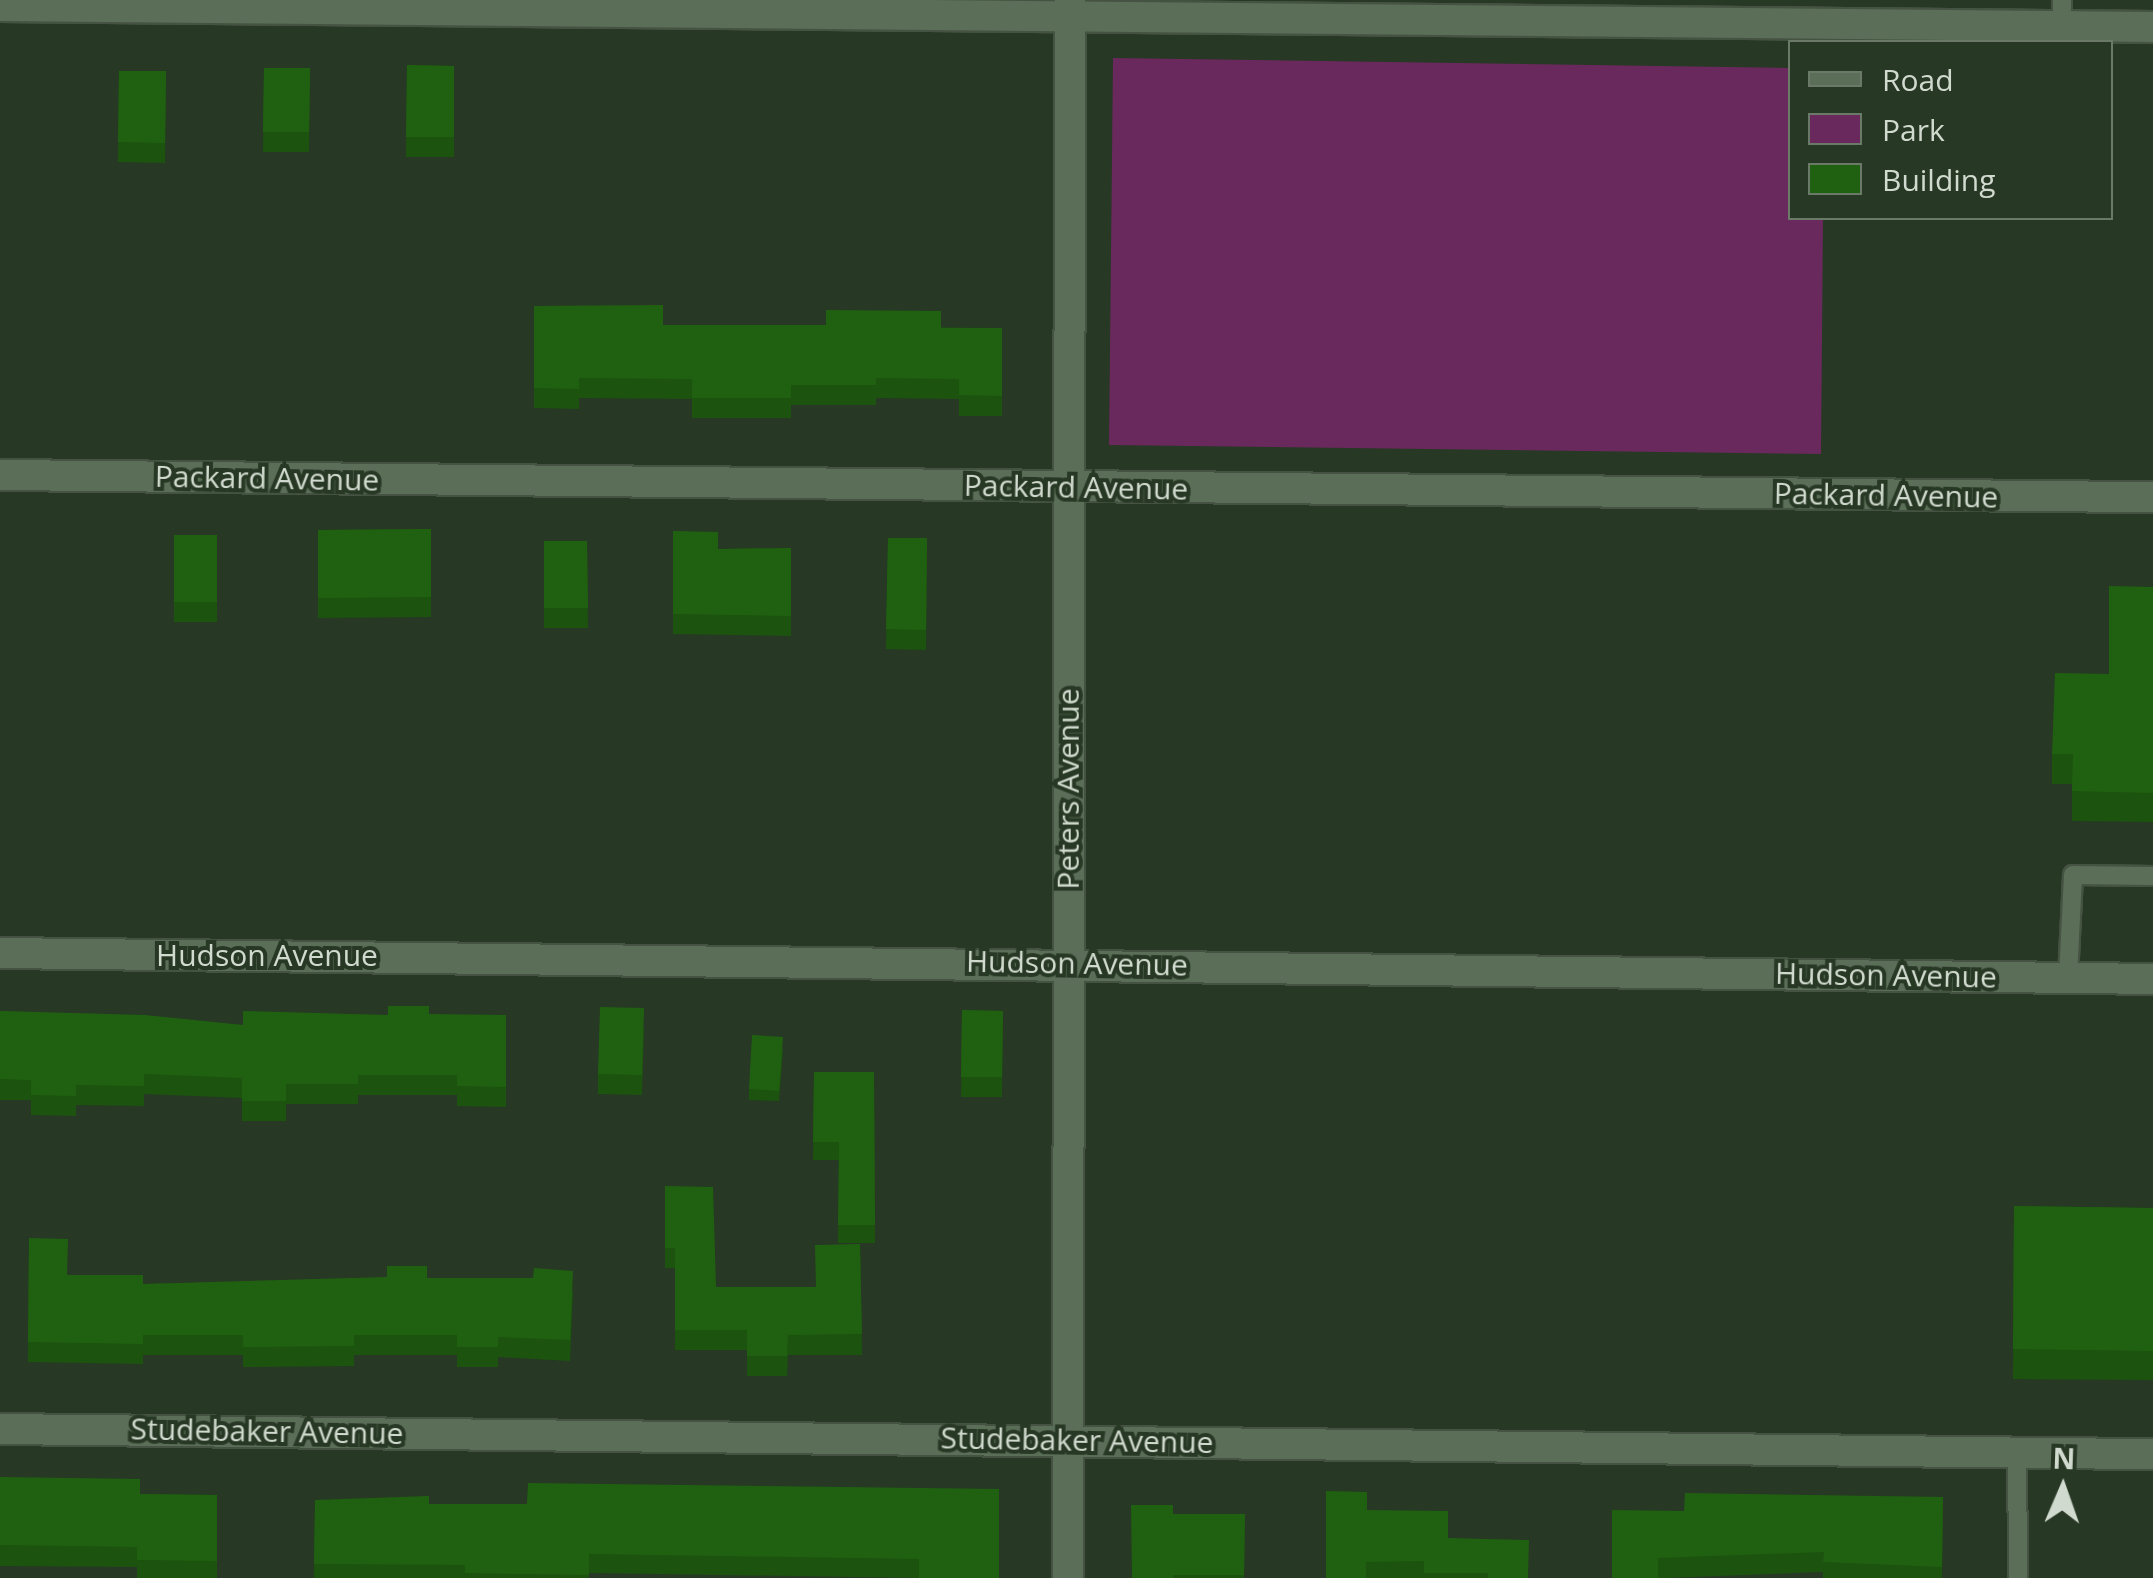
<!DOCTYPE html>
<html>
<head>
<meta charset="utf-8">
<style>
	body { margin:0 }
	#map { position:relative; width:2153px; height:1578px; overflow:hidden; background:#273824; font-family:"Open Sans",sans-serif }
	div>[style] { position:absolute }
	[style*='--x'] { left:calc(var(--x)*1px); top:calc(var(--y)*1px); width:calc(var(--w)*1px); rotate:calc(var(--a)*1deg) }
	.green>* { inset:0; background:#69295c }
	.roads { filter:drop-shadow(2px 0 #455342) drop-shadow(-2px 0 #455342) drop-shadow(0 2px #455342) drop-shadow(0 -2px #455342) }
	.service>* { height:18px; margin:-9px; padding:0 9px; transform-origin:9px; border-radius:9px; background:#5b6e58 }
	.minor>* { height:30px; margin:-15px; padding:0 15px; transform-origin:15px; border-radius:15px; background:#5b6e58 }
	.wall>* { inset:0; background:#1c530f }
	.building>* { inset:0; background:#206111 }
	span { translate:-50% -50%; white-space:nowrap; text-align:center; line-height:1.15; -webkit-text-stroke:8px #273824; paint-order:stroke }
	.street-label { font-size:30px; color:#d0dace }
	.legend { position:absolute; left:1788px; top:40px; width:325px; height:180px; box-sizing:border-box; background:#273824; border:2px solid #6b7968; margin:0; padding:12px 18px; list-style:none; font-size:30px; color:#d0dace }
	.legend li { display:flex; align-items:center; gap:20px; height:50px }
	.legend b { width:50px; border:2px solid #6b7968 }
	.north { position:absolute; left:2013px; top:1438px; width:100px; height:100px; -webkit-text-stroke:8px #273824; paint-order:stroke; rotate:2deg; font-size:28px; font-weight:700; line-height:40px; text-align:center; color:#d0dace }
	.north::after { content:''; display:block; margin:auto; width:35px; height:45px; background:#d0dace; clip-path:polygon(50% 0,100% 100%,50% 72%,0 100%) }
</style>
</head>
<body>
<div id="map">
	<div class="green">
		<i style="clip-path:polygon(1113px 58px,1790px 68px,1790px 218px,1823px 218px,1821px 454px,1109px 445px)"></i>
	</div>
	<div class="roads">
		<div class="service">
			<i style="--x:2062;--y:0;--w:26;--a:90"></i>
			<i style="--x:2068;--y:978;--w:103;--a:-87.2"></i>
			<i style="--x:2073;--y:875;--w:80;--a:0.7"></i>
			<i style="--x:2017;--y:1453;--w:125;--a:89.5"></i>
		</div>
		<div class="minor">
			<i style="--x:0;--y:6;--w:2153;--a:0.56"></i>
			<i style="--x:0;--y:475;--w:2153;--a:0.59"></i>
			<i style="--x:0;--y:953;--w:2153;--a:0.69"></i>
			<i style="--x:0;--y:1429;--w:2153;--a:0.67"></i>
			<i style="--x:1068;--y:1578;--w:1578;--a:-89.93"></i>
		</div>
	</div>
	<div class="wall">
		<i style="clip-path:polygon(407px 65px,454px 66px,454px 157px,406px 157px)"></i>
		<i style="clip-path:polygon(264px 68px,310px 68px,309px 152px,263px 152px)"></i>
		<i style="clip-path:polygon(119px 71px,166px 71px,165px 163px,118px 162px)"></i>
		<i style="clip-path:polygon(534px 306px,663px 325px,1002px 328px,1002px 416px,959px 416px,959px 399px,876px 398px,876px 405px,791px 405px,791px 418px,692px 418px,692px 399px,579px 398px,579px 409px,534px 408px)"></i>
		<i style="clip-path:polygon(431px 529px,431px 617px,318px 618px,318px 530px)"></i>
		<i style="clip-path:polygon(673px 531px,718px 549px,791px 548px,791px 636px,673px 634px)"></i>
		<i style="clip-path:polygon(174px 535px,217px 535px,217px 622px,174px 622px)"></i>
		<i style="clip-path:polygon(888px 538px,927px 538px,926px 650px,886px 649px)"></i>
		<i style="clip-path:polygon(544px 541px,587px 541px,588px 628px,544px 628px)"></i>
		<i style="clip-path:polygon(2153px 587px,2153px 822px,2072px 821px,2072px 784px,2052px 784px,2052px 754px,2109px 674px)"></i>
		<i style="clip-path:polygon(962px 1010px,1003px 1011px,1002px 1097px,961px 1097px)"></i>
		<i style="clip-path:polygon(0 1011px,243px 1025px,388px 1015px,506px 1015px,506px 1107px,457px 1106px,457px 1095px,358px 1095px,358px 1104px,286px 1104px,286px 1121px,242px 1121px,242px 1098px,144px 1094px,144px 1106px,76px 1105px,76px 1116px,31px 1115px,31px 1100px,0 1100px)"></i>
		<i style="clip-path:polygon(644px 1028px,642px 1095px,598px 1094px,598px 1074px)"></i>
		<i style="clip-path:polygon(783px 1048px,779px 1101px,749px 1100px,749px 1089px)"></i>
		<i style="clip-path:polygon(814px 1072px,874px 1072px,875px 1243px,838px 1243px,839px 1160px,813px 1160px)"></i>
		<i style="clip-path:polygon(665px 1186px,716px 1287px,815px 1287px,860px 1244px,862px 1355px,788px 1355px,787px 1376px,747px 1376px,747px 1350px,675px 1350px,675px 1268px,665px 1268px)"></i>
		<i style="clip-path:polygon(2014px 1206px,2153px 1208px,2153px 1380px,2013px 1379px)"></i>
		<i style="clip-path:polygon(29px 1238px,68px 1275px,143px 1284px,427px 1278px,573px 1291px,570px 1361px,498px 1357px,498px 1367px,457px 1367px,457px 1355px,354px 1355px,354px 1366px,243px 1367px,243px 1355px,143px 1355px,143px 1364px,28px 1362px)"></i>
		<i style="clip-path:polygon(0 1477px,140px 1494px,217px 1495px,217px 1578px,137px 1578px,137px 1567px,0 1566px)"></i>
		<i style="clip-path:polygon(999px 1489px,919px 1578px,589px 1573px,589px 1578px,314px 1578px,315px 1500px,429px 1504px,527px 1504px)"></i>
		<i style="clip-path:polygon(1943px 1497px,1942px 1578px,1823px 1578px,1823px 1572px,1666px 1578px,1612px 1578px,1684px 1511px)"></i>
		<i style="clip-path:polygon(1367px 1510px,1448px 1538px,1529px 1578px,1326px 1578px)"></i>
		<i style="clip-path:polygon(1173px 1514px,1245px 1514px,1244px 1578px,1131px 1578px)"></i>
	</div>
	<div class="building">
		<i style="clip-path:polygon(407px 65px,454px 66px,454px 137px,406px 137px)"></i>
		<i style="clip-path:polygon(264px 68px,310px 68px,309px 132px,263px 132px)"></i>
		<i style="clip-path:polygon(119px 71px,166px 71px,165px 143px,118px 142px)"></i>
		<i style="clip-path:polygon(663px 305px,663px 325px,826px 325px,826px 310px,941px 311px,941px 328px,1002px 328px,1002px 396px,959px 395px,959px 379px,876px 378px,876px 385px,791px 385px,791px 398px,692px 398px,692px 379px,579px 378px,579px 389px,534px 388px,534px 306px)"></i>
		<i style="clip-path:polygon(431px 529px,431px 597px,318px 598px,318px 530px)"></i>
		<i style="clip-path:polygon(673px 531px,718px 532px,718px 549px,791px 548px,791px 616px,673px 614px)"></i>
		<i style="clip-path:polygon(174px 535px,217px 535px,217px 602px,174px 602px)"></i>
		<i style="clip-path:polygon(888px 538px,927px 538px,926px 630px,886px 629px)"></i>
		<i style="clip-path:polygon(544px 541px,587px 541px,588px 608px,544px 608px)"></i>
		<i style="clip-path:polygon(2109px 586px,2153px 587px,2153px 793px,2072px 791px,2073px 754px,2052px 754px,2055px 673px,2109px 674px)"></i>
		<i style="clip-path:polygon(388px 1006px,429px 1006px,429px 1014px,506px 1015px,506px 1087px,457px 1086px,457px 1075px,358px 1075px,358px 1084px,286px 1084px,286px 1101px,242px 1101px,242px 1078px,144px 1074px,144px 1086px,76px 1085px,76px 1096px,31px 1095px,31px 1080px,0 1079px,0 1011px,145px 1015px,243px 1025px,243px 1011px,388px 1015px)"></i>
		<i style="clip-path:polygon(600px 1007px,644px 1008px,642px 1075px,598px 1074px)"></i>
		<i style="clip-path:polygon(962px 1010px,1003px 1011px,1002px 1077px,961px 1077px)"></i>
		<i style="clip-path:polygon(752px 1035px,783px 1037px,779px 1091px,749px 1089px)"></i>
		<i style="clip-path:polygon(814px 1072px,874px 1072px,875px 1225px,838px 1225px,839px 1142px,813px 1142px)"></i>
		<i style="clip-path:polygon(665px 1186px,713px 1187px,716px 1287px,816px 1287px,815px 1245px,860px 1244px,862px 1334px,788px 1335px,787px 1356px,747px 1356px,747px 1330px,675px 1330px,675px 1248px,665px 1248px)"></i>
		<i style="clip-path:polygon(2014px 1206px,2153px 1208px,2153px 1351px,2013px 1349px)"></i>
		<i style="clip-path:polygon(29px 1238px,68px 1239px,67px 1275px,143px 1275px,143px 1284px,387px 1277px,387px 1266px,427px 1266px,427px 1278px,533px 1278px,534px 1268px,573px 1271px,570px 1340px,498px 1337px,498px 1347px,457px 1347px,457px 1335px,354px 1335px,354px 1346px,243px 1347px,243px 1335px,143px 1335px,143px 1344px,28px 1342px)"></i>
		<i style="clip-path:polygon(0 1477px,140px 1479px,140px 1494px,217px 1495px,217px 1561px,137px 1560px,137px 1547px,0 1545px)"></i>
		<i style="clip-path:polygon(528px 1483px,999px 1489px,999px 1578px,919px 1578px,919px 1559px,589px 1554px,589px 1575px,465px 1573px,465px 1565px,314px 1564px,315px 1500px,429px 1496px,429px 1504px,527px 1504px)"></i>
		<i style="clip-path:polygon(1326px 1491px,1367px 1492px,1367px 1510px,1448px 1511px,1448px 1538px,1529px 1540px,1528px 1578px,1488px 1578px,1488px 1573px,1424px 1573px,1424px 1561px,1366px 1562px,1366px 1578px,1326px 1578px)"></i>
		<i style="clip-path:polygon(1685px 1493px,1943px 1497px,1942px 1567px,1823px 1562px,1824px 1552px,1658px 1558px,1658px 1578px,1612px 1578px,1612px 1510px,1684px 1511px)"></i>
		<i style="clip-path:polygon(1131px 1505px,1173px 1505px,1173px 1514px,1245px 1514px,1244px 1575px,1173px 1575px,1173px 1578px,1132px 1578px)"></i>
	</div>
	<div class="street-label">
		<span style="left:267px;top:478px;rotate:1deg">Packard Avenue</span>
		<span style="left:1076px;top:487px;rotate:1deg">Packard Avenue</span>
		<span style="left:1886px;top:495px;rotate:1deg">Packard Avenue</span>
		<span style="left:1068px;top:789px;rotate:-90deg">Peters Avenue</span>
		<span style="left:267px;top:955px">Hudson Avenue</span>
		<span style="left:1077px;top:963px;rotate:1deg">Hudson Avenue</span>
		<span style="left:1886px;top:975px;rotate:1deg">Hudson Avenue</span>
		<span style="left:267px;top:1431px;rotate:1deg">Studebaker Avenue</span>
		<span style="left:1077px;top:1440px;rotate:1deg">Studebaker Avenue</span>
	</div>
	<ul class="legend">
	<li><b style="height:12px;background:#5b6e58"></b>Road</li>
	<li><b style="height:28px;background:#69295c"></b>Park</li>
	<li><b style="height:28px;background:#206111"></b>Building</li>
	</ul>
	<div class="north">N</div>
</div>
</body>
</html>
